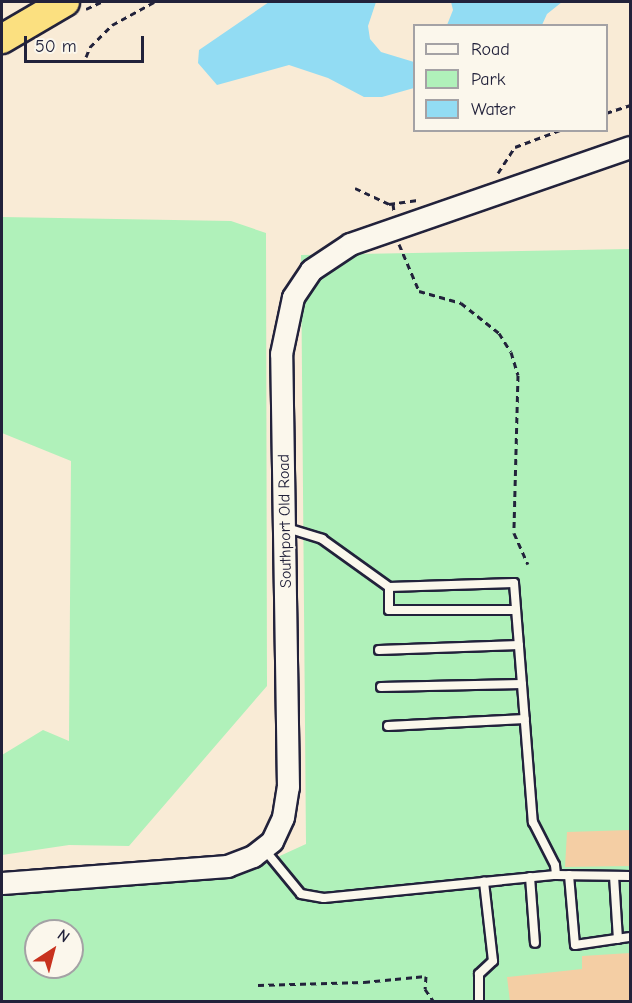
<!DOCTYPE html>
<html>
<head>
<meta charset="utf-8">
<style>
	body { margin:0 }
	#map { position:relative; width:632px; height:1003px; overflow:hidden; background:#f9ebd6; font-family:"Comic Neue",sans-serif }
	div>[style] { position:absolute }
	[style*='--x'] { left:calc(var(--x)*1px); top:calc(var(--y)*1px); width:calc(var(--w)*1px); rotate:calc(var(--a)*1deg) }
	.green>* { inset:0; background:#b0f1ba }
	.water>* { inset:0; background:#92dcf3 }
	.building>* { inset:0; background:#f4cea4 }
	.path>* { height:3px; margin-top:-1.5px; transform-origin:0; background:repeating-linear-gradient(90deg,#22223b 0 6px,transparent 0 10.5px) }
	.roads { filter:drop-shadow(2px 0 #22223b) drop-shadow(-2px 0 #22223b) drop-shadow(0 2px #22223b) drop-shadow(0 -2px #22223b) }
	.lane>* { height:8px; margin:-4px; padding:0 4px; transform-origin:4px; border-radius:4px; background:#fbf7ec }
	.secondary>* { height:21px; margin:-10.5px; padding:0 10.5px; transform-origin:10.5px; border-radius:10.5px; background:#fbf7ec }
	.highway>* { height:28px; margin:-14px; padding:0 14px; transform-origin:14px; border-radius:14px; background:#fbe080 }
	span { translate:-50% -50%; white-space:nowrap; text-align:center; line-height:1.15; -webkit-text-stroke:4.5px #fbf7ec; paint-order:stroke }
	.street-label { font-size:16px; color:#22223b }
	.frame { position:absolute; inset:0; border:3px solid #22223b; pointer-events:none }
	.legend { position:absolute; left:413px; top:24px; width:195px; height:108px; box-sizing:border-box; background:#fbf7ec; border:2px solid #a4a2a5; margin:0; padding:8px 10px; list-style:none; font-size:18px; color:#22223b }
	.legend li { display:flex; align-items:center; gap:12px; height:30px }
	.legend b { width:30px; border:2px solid #a4a2a5 }
	.north { position:absolute; left:24px; top:919px; width:60px; height:60px; box-sizing:border-box; background:#fbf7ec; border:2px solid #a4a2a5; border-radius:50%; rotate:36deg; font-size:16px; font-weight:700; line-height:24px; text-align:center; color:#22223b }
	.north::after { content:''; display:block; margin:auto; width:21px; height:27px; background:#c8321e; clip-path:polygon(50% 0,100% 100%,50% 72%,0 100%) }
	.scale { position:absolute; left:24px; top:36px; width:120px; height:27px; box-sizing:border-box; border:3px solid #22223b; border-top:0; padding-left:8px; font-size:18px; line-height:21px; white-space:nowrap; color:#22223b; -webkit-text-stroke:4px #fbf7ec; paint-order:stroke }
</style>
</head>
<body>
<div id="map">
	<div class="green">
		<i style="clip-path:polygon(2px 217px,231px 221px,266px 233px,267px 686px,129px 846px,69px 845px,2px 855px,2px 755px,43px 730px,69px 741px,71px 461px,2px 433px)"></i>
		<i style="clip-path:polygon(evenodd,630px 249px,630px 1001px,2px 1001px,2px 885px,234px 877px,306px 844px,301px 255px,630px 249px,36px 931px,72px 931px,72px 967px,36px 967px,36px 931px)"></i>
	</div>
	<div class="water">
		<i style="clip-path:polygon(269px 2px,376px 2px,368px 26px,370px 39px,381px 52px,414px 62px,414px 88px,382px 97px,364px 97px,328px 78px,289px 65px,217px 85px,198px 63px,199px 50px)"></i>
		<i style="clip-path:polygon(451px 2px,562px 2px,547px 14px,542px 25px,447px 25px,453px 10px)"></i>
	</div>
	<div class="building">
		<i style="clip-path:polygon(630px 830px,630px 866px,565px 867px,567px 832px)"></i>
		<i style="clip-path:polygon(630px 953px,630px 1002px,510px 1002px,507px 977px,582px 969px,582px 956px)"></i>
	</div>
	<div class="path">
		<i style="--x:86;--y:9;--w:17;--a:-25"></i>
		<i style="--x:86;--y:57;--w:11;--a:-68"></i>
		<i style="--x:90;--y:47;--w:31;--a:-45"></i>
		<i style="--x:112;--y:25;--w:48;--a:-28.7"></i>
		<i style="--x:606;--y:113;--w:25;--a:-18"></i>
		<i style="--x:498;--y:173;--w:31;--a:-57"></i>
		<i style="--x:515;--y:147;--w:48;--a:-20.7"></i>
		<i style="--x:355;--y:188;--w:38;--a:25"></i>
		<i style="--x:389;--y:204;--w:29;--a:-8"></i>
		<i style="--x:393;--y:204;--w:7;--a:82"></i>
		<i style="--x:399;--y:244;--w:51;--a:66.9"></i>
		<i style="--x:419;--y:291;--w:44;--a:15.9"></i>
		<i style="--x:461;--y:303;--w:48;--a:38.3"></i>
		<i style="--x:499;--y:333;--w:22;--a:58"></i>
		<i style="--x:511;--y:352;--w:24;--a:73"></i>
		<i style="--x:518;--y:375;--w:158;--a:91.5"></i>
		<i style="--x:514;--y:533;--w:34;--a:66"></i>
		<i style="--x:258;--y:985;--w:106;--a:-1.6"></i>
		<i style="--x:364;--y:982;--w:62;--a:-5.5"></i>
		<i style="--x:426;--y:976;--w:13;--a:94"></i>
		<i style="--x:425;--y:989;--w:16;--a:55"></i>
	</div>
	<div class="roads">
		<div class="lane">
			<i style="--x:287;--y:528;--w:37;--a:17"></i>
			<i style="--x:322;--y:539;--w:82;--a:35.6"></i>
			<i style="--x:389;--y:587;--w:125;--a:-1.8"></i>
			<i style="--x:514;--y:583;--w:240;--a:85.5"></i>
			<i style="--x:533;--y:822;--w:48;--a:62.9"></i>
			<i style="--x:555;--y:865;--w:10;--a:84"></i>
			<i style="--x:389;--y:587;--w:23;--a:90"></i>
			<i style="--x:389;--y:610;--w:127;--a:0"></i>
			<i style="--x:379;--y:650;--w:140;--a:-2"></i>
			<i style="--x:381;--y:687;--w:141;--a:-1.2"></i>
			<i style="--x:388;--y:726;--w:137;--a:-2.9"></i>
			<i style="--x:264;--y:849;--w:58;--a:50.6"></i>
			<i style="--x:301;--y:894;--w:23;--a:10"></i>
			<i style="--x:324;--y:898;--w:233;--a:-5.7"></i>
			<i style="--x:556;--y:875;--w:74;--a:0.8"></i>
			<i style="--x:569;--y:875;--w:70;--a:85.1"></i>
			<i style="--x:575;--y:945;--w:56;--a:-8.3"></i>
			<i style="--x:614;--y:876;--w:63;--a:86.4"></i>
			<i style="--x:530;--y:877;--w:66;--a:85.7"></i>
			<i style="--x:479;--y:1000;--w:26;--a:-90"></i>
			<i style="--x:479;--y:974;--w:19;--a:-43"></i>
			<i style="--x:493;--y:961;--w:80;--a:-96.5"></i>
		</div>
		<div class="secondary">
			<i style="--x:2;--y:883;--w:226;--a:-4.3"></i>
			<i style="--x:227;--y:866;--w:28;--a:-21"></i>
			<i style="--x:253;--y:856;--w:24;--a:-38"></i>
			<i style="--x:272;--y:841;--w:26;--a:-65"></i>
			<i style="--x:283;--y:817;--w:30;--a:-81"></i>
			<i style="--x:288;--y:787;--w:433;--a:-90.9"></i>
			<i style="--x:281;--y:354;--w:58;--a:-78.1"></i>
			<i style="--x:293;--y:297;--w:32;--a:-56"></i>
			<i style="--x:311;--y:270;--w:47;--a:-33.7"></i>
			<i style="--x:350;--y:244;--w:296;--a:-19.1"></i>
		</div>
		<div class="highway">
			<i style="--x:2;--y:39;--w:73;--a:-30.4"></i>
		</div>
	</div>
	<div class="street-label">
		<span style="left:285px;top:521px;rotate:-91deg">Southport Old Road</span>
	</div>
	<div class="frame"></div>
	<ul class="legend">
	<li><b style="height:8px;background:#fbf7ec"></b>Road</li>
	<li><b style="height:16px;background:#b0f1ba"></b>Park</li>
	<li><b style="height:16px;background:#92dcf3"></b>Water</li>
	</ul>
	<div class="north">N</div>
	<div class="scale">50 m</div>
</div>
</body>
</html>
